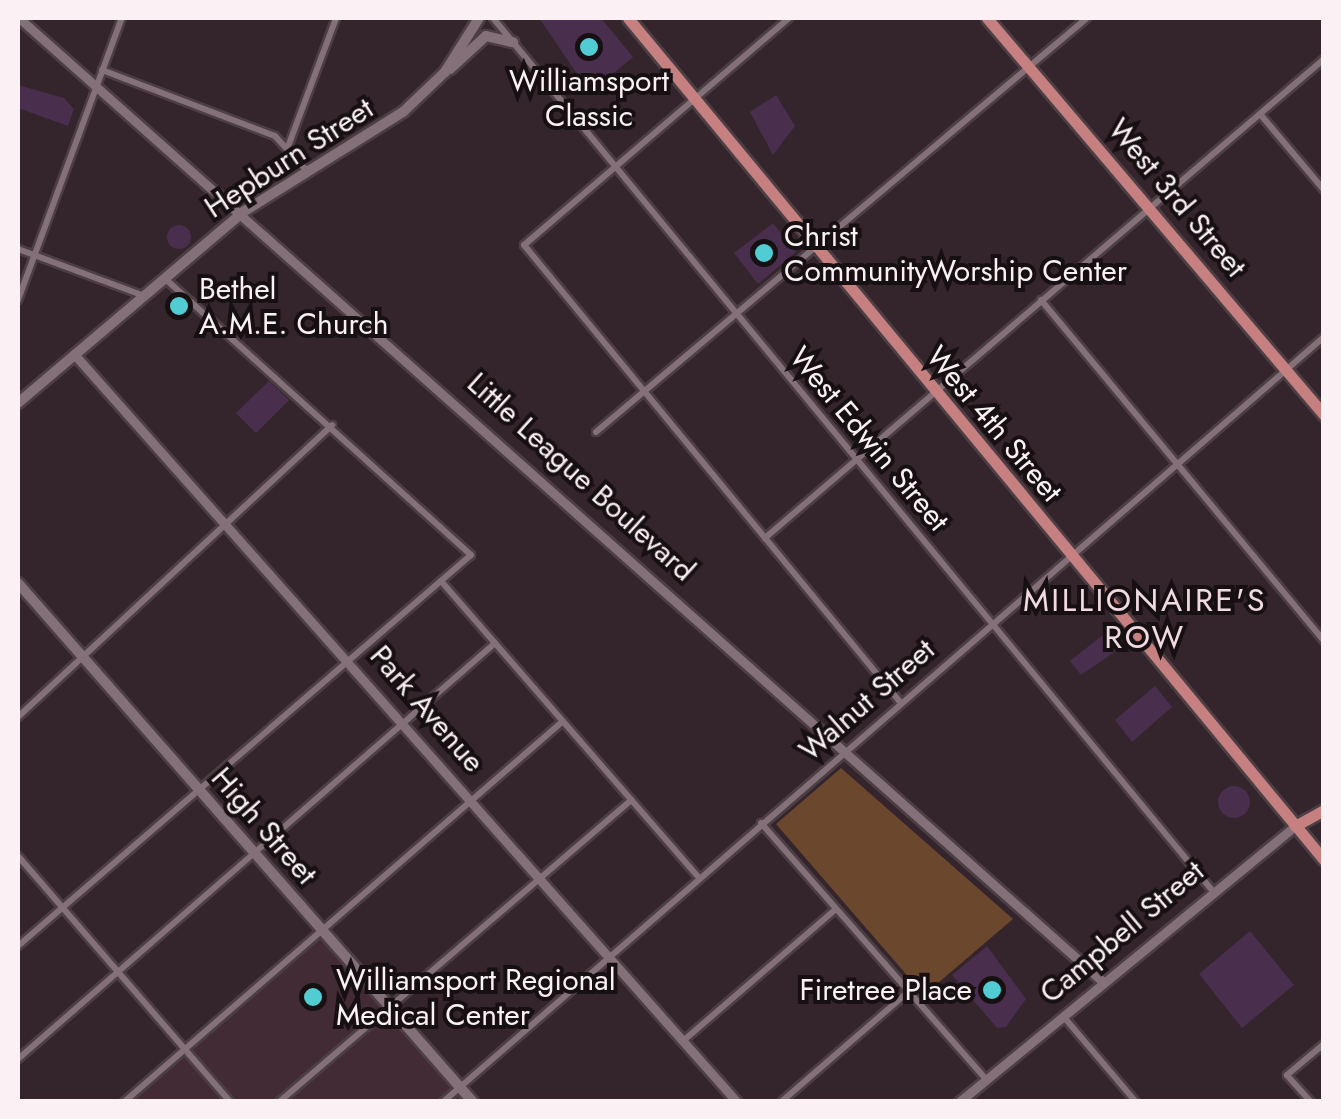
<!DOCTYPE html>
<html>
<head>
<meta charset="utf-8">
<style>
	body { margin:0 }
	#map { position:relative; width:1341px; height:1119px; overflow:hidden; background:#34242b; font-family:Jost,sans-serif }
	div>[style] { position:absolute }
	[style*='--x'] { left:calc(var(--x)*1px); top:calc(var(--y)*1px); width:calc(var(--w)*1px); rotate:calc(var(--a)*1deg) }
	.built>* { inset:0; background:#422b35 }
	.green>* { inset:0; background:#6b472e }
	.building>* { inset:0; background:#4a2e4e }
	.round { border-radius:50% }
	.roads { filter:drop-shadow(2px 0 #4c3f44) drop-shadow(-2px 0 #4c3f44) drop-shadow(0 2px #4c3f44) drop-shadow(0 -2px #4c3f44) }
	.minor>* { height:6px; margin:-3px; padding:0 3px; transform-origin:3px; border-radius:3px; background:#847078 }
	.tertiary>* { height:9px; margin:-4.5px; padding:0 4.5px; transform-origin:4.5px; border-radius:4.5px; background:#847078 }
	.secondary>* { height:10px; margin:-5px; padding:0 5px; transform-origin:5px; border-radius:5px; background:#847078 }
	.primary>* { height:11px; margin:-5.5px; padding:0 5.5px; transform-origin:5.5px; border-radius:5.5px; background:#c68080 }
	.dots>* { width:28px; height:28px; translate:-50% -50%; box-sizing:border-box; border:5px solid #171013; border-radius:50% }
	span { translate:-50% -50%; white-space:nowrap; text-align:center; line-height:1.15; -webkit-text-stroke:8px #171013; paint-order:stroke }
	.poi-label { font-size:30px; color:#fbf0f4 }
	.left { translate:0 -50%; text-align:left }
	.right { translate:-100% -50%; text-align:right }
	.street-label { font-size:30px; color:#fbf0f4 }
	.neighbourhood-label { font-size:32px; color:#f1dbe3; letter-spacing:2.5px }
	.frame { position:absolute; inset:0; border:20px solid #fbf0f4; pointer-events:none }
</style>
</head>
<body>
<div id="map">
	<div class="built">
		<i style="clip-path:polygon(322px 937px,465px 1101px,130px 1102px)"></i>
	</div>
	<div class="green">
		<i style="clip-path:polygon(841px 768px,1013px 919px,924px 995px,776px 824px)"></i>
	</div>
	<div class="building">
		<i style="clip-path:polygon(539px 18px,601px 18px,633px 57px,590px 93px)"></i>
		<i style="clip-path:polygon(18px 85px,64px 98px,74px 109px,68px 126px,18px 108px)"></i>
		<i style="clip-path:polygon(776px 95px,795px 126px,773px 155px,750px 112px)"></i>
		<i style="clip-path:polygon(773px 223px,796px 252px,758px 284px,734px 253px)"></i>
		<i class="round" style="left:167px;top:225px;width:24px;height:24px"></i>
		<i style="clip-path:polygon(269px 381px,289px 400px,256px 433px,236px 413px)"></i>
		<i style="clip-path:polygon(1104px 634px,1119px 649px,1081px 675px,1070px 661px)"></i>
		<i style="clip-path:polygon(1155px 686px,1172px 707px,1132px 742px,1115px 720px)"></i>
		<i class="round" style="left:1218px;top:786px;width:32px;height:32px"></i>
		<i style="clip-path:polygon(1250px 931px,1294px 985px,1242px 1028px,1199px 974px)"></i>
		<i style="clip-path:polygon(987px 946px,1026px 999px,1006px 1027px,997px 1028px,952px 975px)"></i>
	</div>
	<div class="roads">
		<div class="minor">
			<i style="--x:493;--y:18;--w:1129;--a:50.5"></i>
			<i style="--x:789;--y:18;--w:349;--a:139.4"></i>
			<i style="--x:524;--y:245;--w:592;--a:50.55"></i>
			<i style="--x:102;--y:70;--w:185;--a:20.9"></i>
			<i style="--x:275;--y:136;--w:47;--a:47.6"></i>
			<i style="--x:1260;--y:114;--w:99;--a:49.9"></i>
			<i style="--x:289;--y:144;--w:134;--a:-69.5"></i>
			<i style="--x:18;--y:249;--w:132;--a:20.4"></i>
			<i style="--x:18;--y:300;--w:301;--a:-69.8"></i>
			<i style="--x:1041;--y:300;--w:443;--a:50.3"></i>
			<i style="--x:596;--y:432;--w:642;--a:-40.14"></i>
			<i style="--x:765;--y:538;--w:736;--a:-40.59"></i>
			<i style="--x:441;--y:581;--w:393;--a:49"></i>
			<i style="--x:18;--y:717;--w:429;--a:-42.9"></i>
			<i style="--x:761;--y:823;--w:341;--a:48.7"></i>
			<i style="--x:18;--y:856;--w:325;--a:49.2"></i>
			<i style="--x:18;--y:946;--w:598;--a:-40.8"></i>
			<i style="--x:471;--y:555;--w:411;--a:-137.9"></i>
			<i style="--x:1063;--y:1016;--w:113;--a:49.7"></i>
			<i style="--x:683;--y:1041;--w:202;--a:-40.8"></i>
			<i style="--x:18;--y:1059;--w:633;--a:-41.09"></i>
			<i style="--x:124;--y:1102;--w:581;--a:-40.95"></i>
			<i style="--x:279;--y:1102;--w:464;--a:-40.6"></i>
			<i style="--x:443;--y:1102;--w:1167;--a:-40.97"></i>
			<i style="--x:781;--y:1102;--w:168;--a:-40.9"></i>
			<i style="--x:1311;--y:1102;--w:36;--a:-132"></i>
			<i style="--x:1287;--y:1075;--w:48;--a:-40"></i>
		</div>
		<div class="tertiary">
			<i style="--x:19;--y:18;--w:1449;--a:41.64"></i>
			<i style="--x:74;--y:354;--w:1000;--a:48.45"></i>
			<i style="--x:959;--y:1102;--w:435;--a:-39.4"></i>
		</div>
		<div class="secondary">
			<i style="--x:450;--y:69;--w:49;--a:-42.5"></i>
			<i style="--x:486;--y:36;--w:28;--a:13"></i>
			<i style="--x:18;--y:403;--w:295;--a:-40.3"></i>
			<i style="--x:243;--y:212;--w:189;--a:-32"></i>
			<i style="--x:403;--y:112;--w:58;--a:-43.6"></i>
			<i style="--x:445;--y:72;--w:64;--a:-57.8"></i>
			<i style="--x:18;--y:583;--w:690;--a:48.76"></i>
		</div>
		<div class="primary">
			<i style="--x:628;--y:18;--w:1092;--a:50.42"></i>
			<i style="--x:987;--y:18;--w:521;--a:49.67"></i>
			<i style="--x:1295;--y:826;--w:33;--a:-29"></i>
		</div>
	</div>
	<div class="dots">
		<i style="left:589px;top:47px;background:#51ccd2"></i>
		<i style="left:764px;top:253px;background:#51ccd2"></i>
		<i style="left:179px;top:306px;background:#51ccd2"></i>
		<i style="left:992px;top:990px;background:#51ccd2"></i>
		<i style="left:313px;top:997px;background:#51ccd2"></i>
	</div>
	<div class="poi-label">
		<span style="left:589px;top:98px">Williamsport<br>Classic</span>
		<span class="left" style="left:784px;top:253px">Christ<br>CommunityWorship Center</span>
		<span class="left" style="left:199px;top:306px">Bethel<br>A.M.E. Church</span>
		<span class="left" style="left:336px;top:997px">Williamsport Regional<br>Medical Center</span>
		<span class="right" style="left:972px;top:990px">Firetree Place</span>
	</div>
	<div class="street-label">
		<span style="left:289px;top:158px;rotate:-33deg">Hepburn Street</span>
		<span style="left:1177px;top:198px;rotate:50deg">West 3rd Street</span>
		<span style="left:994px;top:424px;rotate:50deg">West 4th Street</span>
		<span style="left:869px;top:439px;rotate:50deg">West Edwin Street</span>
		<span style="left:581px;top:477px;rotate:42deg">Little League Boulevard</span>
		<span style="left:867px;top:700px;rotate:-41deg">Walnut Street</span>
		<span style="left:427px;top:709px;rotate:49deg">Park Avenue</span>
		<span style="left:264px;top:826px;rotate:49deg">High Street</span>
		<span style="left:1122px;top:932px;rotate:-40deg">Campbell Street</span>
	</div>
	<div class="neighbourhood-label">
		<span style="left:1145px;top:619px">MILLIONAIRE'S<br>ROW</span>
	</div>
	<div class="frame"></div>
</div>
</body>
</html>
